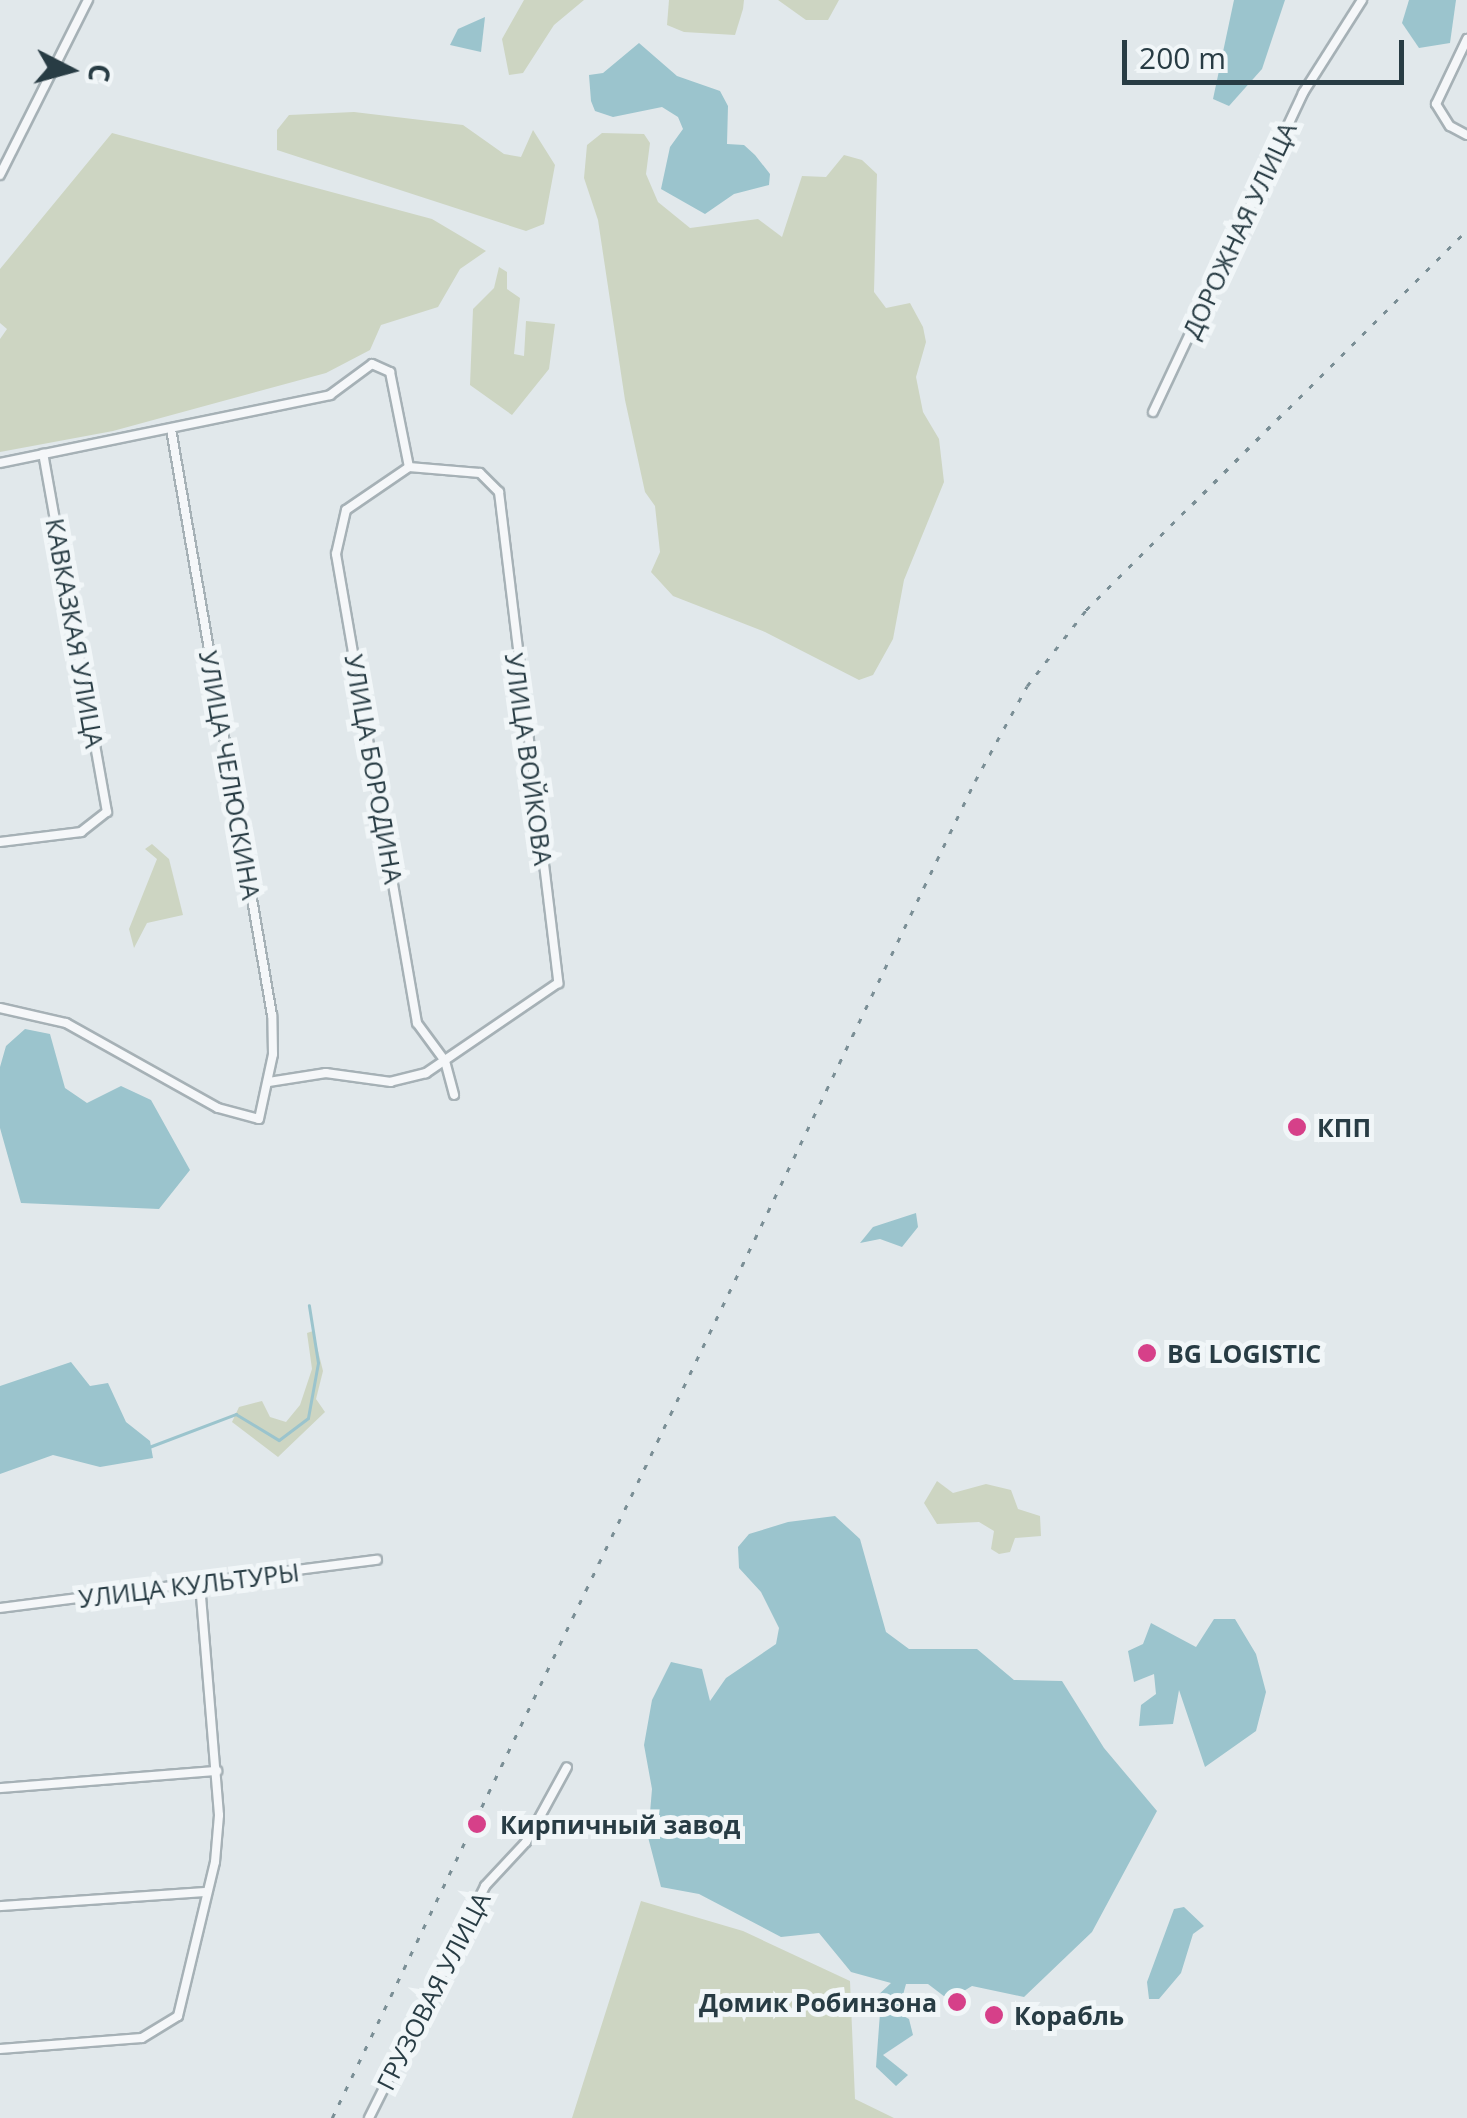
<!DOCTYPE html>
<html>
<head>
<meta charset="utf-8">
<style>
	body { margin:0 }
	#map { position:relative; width:1467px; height:2118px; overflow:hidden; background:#e1e8eb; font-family:"Open Sans",sans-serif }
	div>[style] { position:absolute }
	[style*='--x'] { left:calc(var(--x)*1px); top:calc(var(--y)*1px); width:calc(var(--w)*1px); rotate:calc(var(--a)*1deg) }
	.green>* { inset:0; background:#cdd5c2 }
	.water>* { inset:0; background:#9bc4cd }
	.stream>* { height:2.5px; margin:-1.25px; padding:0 1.25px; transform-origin:1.25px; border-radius:1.25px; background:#9bc4cd }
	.roads { filter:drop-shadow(2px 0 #a6b1b6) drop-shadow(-2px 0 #a6b1b6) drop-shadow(0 2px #a6b1b6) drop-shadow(0 -2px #a6b1b6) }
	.street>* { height:8px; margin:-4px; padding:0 4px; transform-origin:4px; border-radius:4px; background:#f5f7f9 }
	.rail>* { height:2.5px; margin-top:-1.25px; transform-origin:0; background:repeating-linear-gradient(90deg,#7a8e95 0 5px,transparent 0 15px) }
	.dots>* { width:28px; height:28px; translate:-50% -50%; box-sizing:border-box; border:5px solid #f1f6f8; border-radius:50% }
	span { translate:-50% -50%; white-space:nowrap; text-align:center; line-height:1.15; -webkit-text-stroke:10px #f1f6f8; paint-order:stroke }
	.street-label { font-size:25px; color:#283c44 }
	.poi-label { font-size:25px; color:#283c44; font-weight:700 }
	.left { translate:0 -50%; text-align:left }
	.right { translate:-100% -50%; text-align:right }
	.north { position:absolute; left:20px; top:20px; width:100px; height:100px; -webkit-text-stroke:8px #f1f6f8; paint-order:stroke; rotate:96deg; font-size:28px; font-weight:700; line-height:40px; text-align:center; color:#283c44 }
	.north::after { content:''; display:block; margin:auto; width:35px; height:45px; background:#283c44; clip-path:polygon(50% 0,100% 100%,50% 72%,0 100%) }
	.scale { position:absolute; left:1122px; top:40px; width:282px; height:45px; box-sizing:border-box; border:5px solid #283c44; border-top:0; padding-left:12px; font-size:30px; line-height:35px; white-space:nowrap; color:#283c44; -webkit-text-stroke:8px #f1f6f8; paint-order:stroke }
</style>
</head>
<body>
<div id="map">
	<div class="green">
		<i style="clip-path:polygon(524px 0,584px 0,554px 25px,523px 73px,509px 75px,502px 39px)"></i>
		<i style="clip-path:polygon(669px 0,744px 0,743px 9px,735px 35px,684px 32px,667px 25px)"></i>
		<i style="clip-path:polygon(778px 0,839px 0,828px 20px,806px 20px)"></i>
		<i style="clip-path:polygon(354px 112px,463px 125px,504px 154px,521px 157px,533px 130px,555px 165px,544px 224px,526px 231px,277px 150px,277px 130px,289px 115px)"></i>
		<i style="clip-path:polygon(112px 133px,432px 219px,486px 251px,460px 269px,438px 307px,381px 325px,370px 350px,326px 373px,113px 431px,0 452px,0 339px,7px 329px,0 323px,0 269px)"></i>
		<i style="clip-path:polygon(602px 133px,644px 134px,650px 143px,646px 174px,658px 202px,690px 228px,758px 219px,782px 237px,802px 176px,826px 177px,844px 155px,862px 160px,877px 174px,874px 292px,886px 308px,910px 303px,923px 327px,926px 342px,916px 377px,923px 412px,939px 439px,944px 482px,904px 580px,893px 639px,873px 675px,859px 680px,765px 632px,673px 596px,651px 572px,660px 552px,655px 506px,645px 492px,625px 400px,598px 220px,584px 178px,587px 145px)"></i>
		<i style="clip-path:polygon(499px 267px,507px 272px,507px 289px,520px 298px,514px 354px,524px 356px,526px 321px,555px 324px,549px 369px,512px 415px,470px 385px,473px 309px,494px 288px)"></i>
		<i style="clip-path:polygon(152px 844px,169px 859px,183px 915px,147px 923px,134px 948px,129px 929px,157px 859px,145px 849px)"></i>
		<i style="clip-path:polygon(313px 1331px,323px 1371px,316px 1399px,325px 1412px,278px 1457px,232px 1422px,239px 1407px,262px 1401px,270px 1417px,286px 1422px,300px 1405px,312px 1369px,307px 1333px)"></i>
		<i style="clip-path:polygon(937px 1481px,953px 1493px,986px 1484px,1011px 1490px,1018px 1509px,1040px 1516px,1041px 1536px,1015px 1538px,1010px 1552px,999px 1554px,991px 1549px,994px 1531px,979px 1522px,937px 1524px,924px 1503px)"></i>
		<i style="clip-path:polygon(641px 1901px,743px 1931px,850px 1981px,855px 2099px,894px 2118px,572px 2118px)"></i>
	</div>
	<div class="water">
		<i style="clip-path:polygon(1234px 0,1285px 0,1262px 69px,1229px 106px,1213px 99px)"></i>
		<i style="clip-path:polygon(1409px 0,1456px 0,1450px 43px,1419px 48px,1402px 23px)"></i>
		<i style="clip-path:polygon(485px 17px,481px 52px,450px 45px,458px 29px)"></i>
		<i style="clip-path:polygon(639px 43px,677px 76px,720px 91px,728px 106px,727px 144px,744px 145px,755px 155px,770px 174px,769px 185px,734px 194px,705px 214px,661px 189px,670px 147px,683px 129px,678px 117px,662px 107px,613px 117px,595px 111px,591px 101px,589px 75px,603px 73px)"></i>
		<i style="clip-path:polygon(25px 1029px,50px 1034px,65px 1088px,87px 1103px,121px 1086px,151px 1100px,190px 1170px,159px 1209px,21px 1203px,0 1128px,0 1067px,6px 1046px)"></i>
		<i style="clip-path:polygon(916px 1213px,918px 1227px,902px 1247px,880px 1239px,860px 1243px,873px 1227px)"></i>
		<i style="clip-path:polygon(71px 1362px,90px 1386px,108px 1383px,126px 1422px,150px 1441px,153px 1458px,100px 1467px,53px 1455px,0 1474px,0 1386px)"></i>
		<i style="clip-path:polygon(835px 1516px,860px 1539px,886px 1632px,909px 1649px,977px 1649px,1014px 1680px,1062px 1681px,1104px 1748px,1157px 1811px,1092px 1932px,1024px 1997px,972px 1986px,949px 2000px,928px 1984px,906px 1984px,898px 2013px,909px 2019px,913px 2035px,883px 2055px,908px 2075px,896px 2086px,876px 2067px,880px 2013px,875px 1998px,891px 1983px,851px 1972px,819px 1933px,781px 1937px,699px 1894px,661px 1887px,648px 1837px,652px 1789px,644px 1745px,652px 1700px,671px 1662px,702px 1669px,710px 1701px,726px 1678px,776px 1644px,779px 1628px,761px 1592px,739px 1568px,738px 1547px,749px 1534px,788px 1522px)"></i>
		<i style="clip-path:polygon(1214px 1619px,1235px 1619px,1256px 1654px,1266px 1692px,1256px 1731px,1205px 1767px,1179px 1690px,1173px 1724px,1139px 1726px,1141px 1705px,1156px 1694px,1154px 1674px,1134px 1682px,1128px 1651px,1143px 1644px,1151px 1623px,1196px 1647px)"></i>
		<i style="clip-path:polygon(1184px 1907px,1204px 1926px,1193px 1934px,1181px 1973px,1159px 1999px,1149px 1999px,1147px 1982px,1174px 1909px)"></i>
	</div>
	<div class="stream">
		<i style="--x:149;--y:1447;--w:93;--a:-20.8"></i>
		<i style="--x:236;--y:1414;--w:50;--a:31.2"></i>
		<i style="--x:279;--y:1440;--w:36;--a:-37"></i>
		<i style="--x:308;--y:1418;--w:56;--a:-79.7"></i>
		<i style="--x:318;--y:1363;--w:58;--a:-99"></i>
	</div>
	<div class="roads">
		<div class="street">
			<i style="--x:1467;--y:39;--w:72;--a:115.5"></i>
			<i style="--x:1436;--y:104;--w:26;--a:58"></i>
			<i style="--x:1450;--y:126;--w:19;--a:28"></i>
			<i style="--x:0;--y:175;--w:196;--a:-63.3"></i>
			<i style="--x:1153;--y:412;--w:353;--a:-64.8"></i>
			<i style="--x:1303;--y:93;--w:110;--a:-57.6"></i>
			<i style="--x:0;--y:463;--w:337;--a:-11.6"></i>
			<i style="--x:330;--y:395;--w:52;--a:-36.4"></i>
			<i style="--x:372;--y:364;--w:20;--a:24"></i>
			<i style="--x:390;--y:372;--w:97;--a:78.7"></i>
			<i style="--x:409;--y:467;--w:71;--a:4.8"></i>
			<i style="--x:480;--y:473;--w:27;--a:45"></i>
			<i style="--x:499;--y:492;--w:495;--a:83.1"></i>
			<i style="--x:558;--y:983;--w:160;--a:145.7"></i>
			<i style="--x:426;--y:1073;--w:36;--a:166"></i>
			<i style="--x:391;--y:1082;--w:66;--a:-172.1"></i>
			<i style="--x:326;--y:1073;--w:58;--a:171"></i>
			<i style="--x:409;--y:467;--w:76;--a:145.7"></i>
			<i style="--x:346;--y:510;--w:45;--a:102.8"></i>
			<i style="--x:336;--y:554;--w:476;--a:80.2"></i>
			<i style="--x:417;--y:1023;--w:47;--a:53.6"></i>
			<i style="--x:445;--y:1061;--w:35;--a:75"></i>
			<i style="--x:0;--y:842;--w:82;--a:-7"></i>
			<i style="--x:81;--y:832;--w:33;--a:-38"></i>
			<i style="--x:107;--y:812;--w:364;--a:-100.1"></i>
			<i style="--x:0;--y:1008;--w:68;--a:12.8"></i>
			<i style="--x:66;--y:1023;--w:174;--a:29.2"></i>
			<i style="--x:218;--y:1108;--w:42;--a:15"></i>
			<i style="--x:259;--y:1119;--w:66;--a:-77.8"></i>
			<i style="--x:273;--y:1054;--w:39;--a:-91"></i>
			<i style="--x:272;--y:1015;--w:595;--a:-99.78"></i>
			<i style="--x:0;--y:1608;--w:380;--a:-7.3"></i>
			<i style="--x:0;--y:1788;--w:218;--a:-4.5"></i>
			<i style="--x:0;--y:1906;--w:205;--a:-3.9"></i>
			<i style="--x:0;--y:2049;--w:142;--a:-4.4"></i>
			<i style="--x:142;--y:2038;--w:42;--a:-31.4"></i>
			<i style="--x:178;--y:2016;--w:158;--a:-76.5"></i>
			<i style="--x:215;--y:1862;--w:47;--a:-85.1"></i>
			<i style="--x:219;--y:1815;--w:231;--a:-94.7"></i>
			<i style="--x:369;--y:2118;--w:259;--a:-63.4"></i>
			<i style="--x:485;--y:1886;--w:60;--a:-47"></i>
			<i style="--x:526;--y:1842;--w:85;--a:-61.3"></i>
		</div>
	</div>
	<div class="rail">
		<i style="--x:332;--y:2118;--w:1484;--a:-64.32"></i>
		<i style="--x:975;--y:781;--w:108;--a:-61.3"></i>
		<i style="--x:1027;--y:686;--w:96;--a:-52.2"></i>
		<i style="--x:1086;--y:610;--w:538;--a:-44.92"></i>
	</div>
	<div class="dots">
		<i style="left:1297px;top:1127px;background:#d64089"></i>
		<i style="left:1147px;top:1353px;background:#d64089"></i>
		<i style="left:477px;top:1824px;background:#d64089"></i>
		<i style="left:957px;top:2002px;background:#d64089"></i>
		<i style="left:994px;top:2015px;background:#d64089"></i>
	</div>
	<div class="street-label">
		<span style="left:1239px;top:230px;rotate:-65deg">ДОРОЖНАЯ УЛИЦА</span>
		<span style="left:75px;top:633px;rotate:80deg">КАВКАЗКАЯ УЛИЦА</span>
		<span style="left:529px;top:759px;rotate:82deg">УЛИЦА ВОЙКОВА</span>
		<span style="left:374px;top:769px;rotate:80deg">УЛИЦА БОРОДИНА</span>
		<span style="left:230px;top:775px;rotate:80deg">УЛИЦА ЧЕЛЮСКИНА</span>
		<span style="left:189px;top:1585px;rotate:-7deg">УЛИЦА КУЛЬТУРЫ</span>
		<span style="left:433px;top:1991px;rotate:-63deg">ГРУЗОВАЯ УЛИЦА</span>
	</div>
	<div class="poi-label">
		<span class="left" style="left:1317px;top:1127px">КПП</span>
		<span class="left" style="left:1167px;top:1353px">BG LOGISTIC</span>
		<span class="left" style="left:500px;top:1824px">Кирпичный завод</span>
		<span class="right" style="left:937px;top:2002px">Домик Робинзона</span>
		<span class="left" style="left:1014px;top:2015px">Корабль</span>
	</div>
	<div class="north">С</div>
	<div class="scale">200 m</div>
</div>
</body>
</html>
